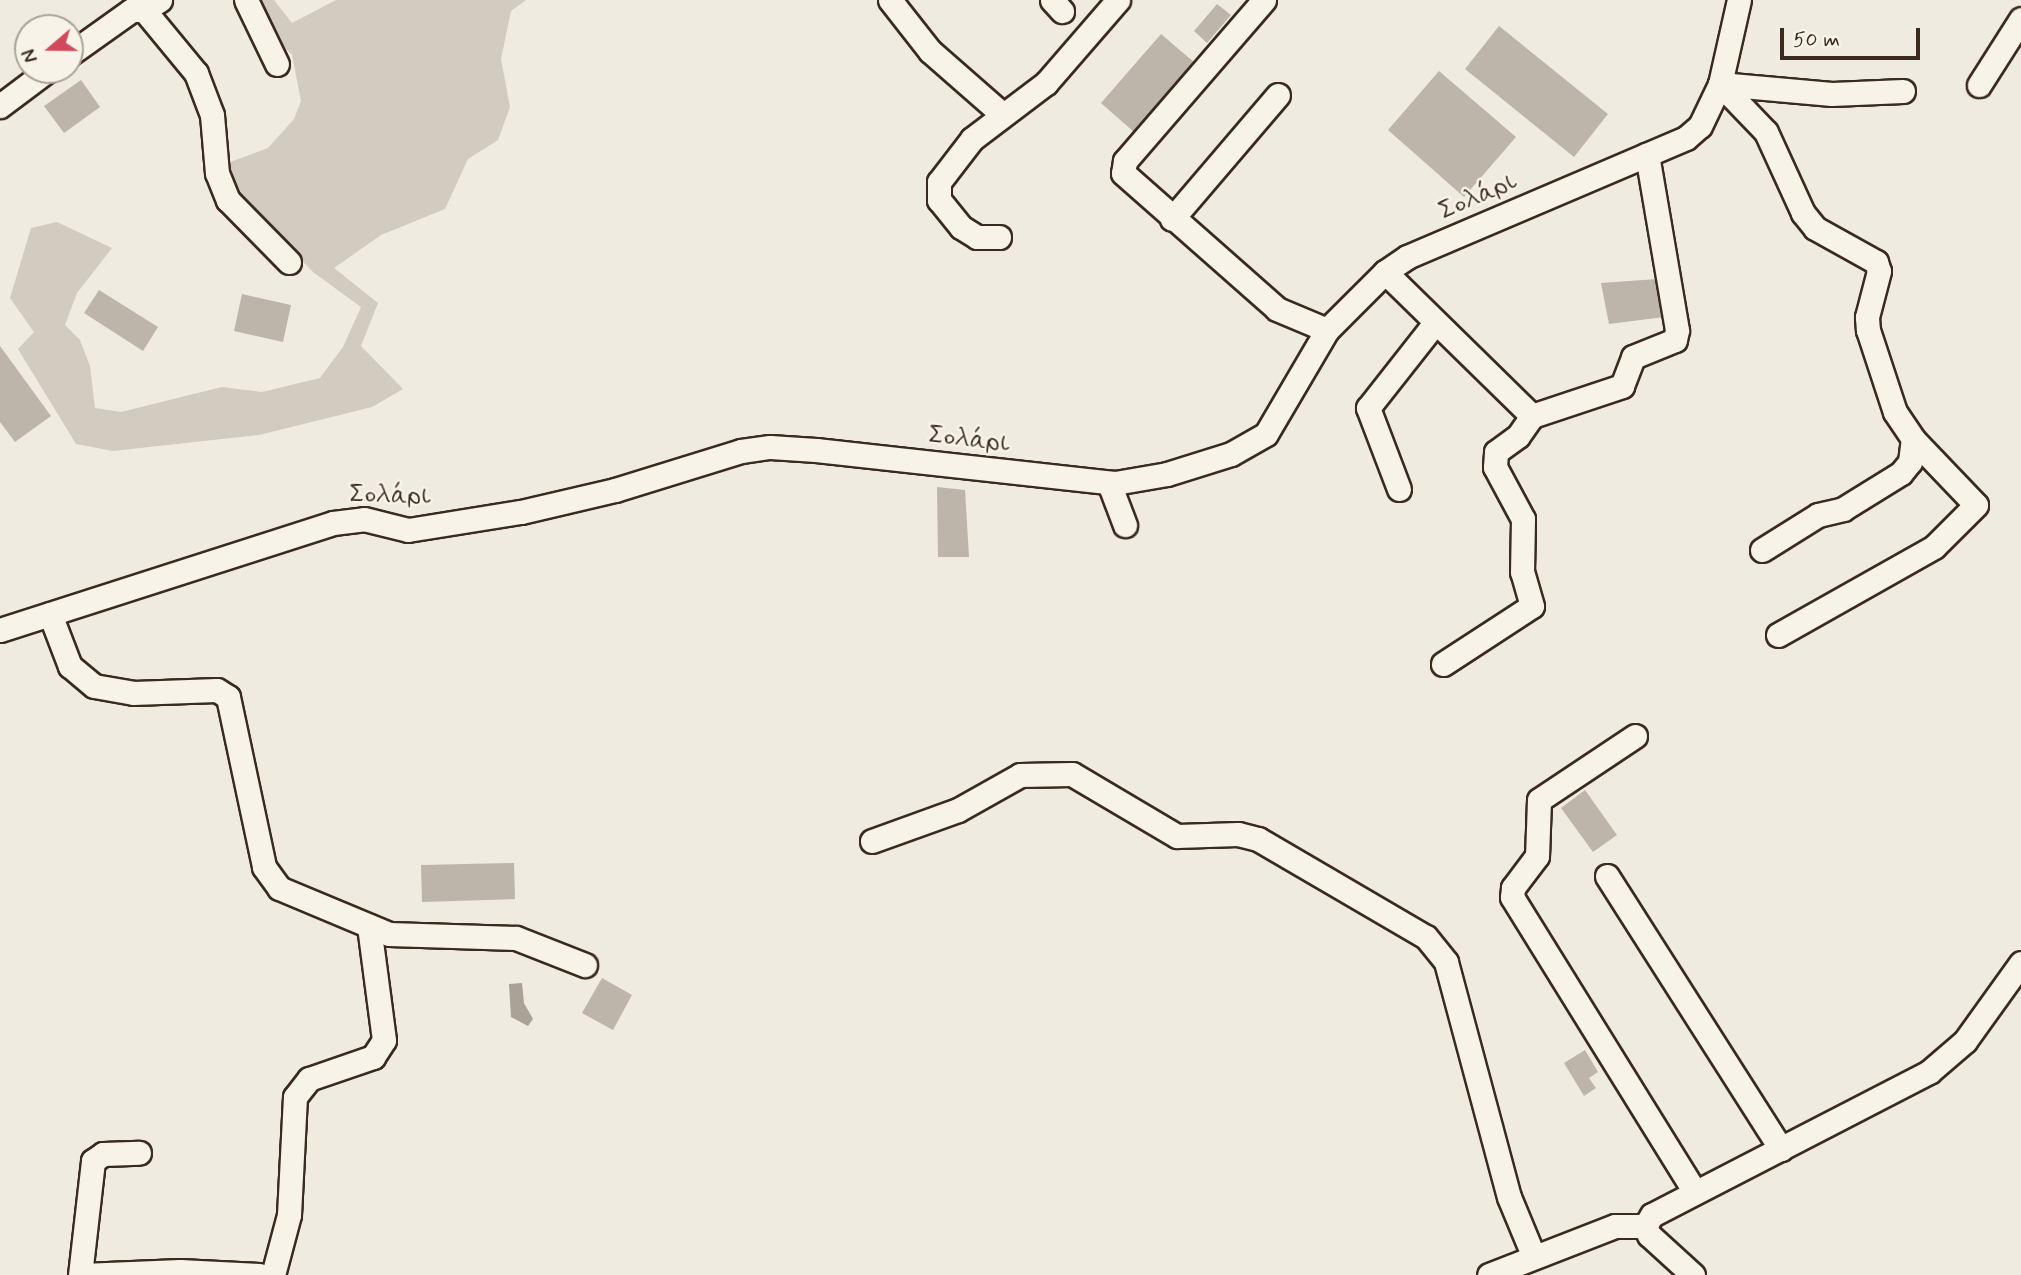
<!DOCTYPE html>
<html>
<head>
<meta charset="utf-8">
<style>
	body { margin:0 }
	#map { position:relative; width:2021px; height:1275px; overflow:hidden; background:#efebe0; font-family:Mynerve,sans-serif }
	div>[style] { position:absolute }
	[style*='--x'] { left:calc(var(--x)*1px); top:calc(var(--y)*1px); width:calc(var(--w)*1px); rotate:calc(var(--a)*1deg) }
	.green>* { inset:0; background:#d1cbc0 }
	.water>* { inset:0; background:#aaa296 }
	.building>* { inset:0; background:#bdb5aa }
	.roads { filter:drop-shadow(2px 0 #3b2a1e) drop-shadow(-2px 0 #3b2a1e) drop-shadow(0 2px #3b2a1e) drop-shadow(0 -2px #3b2a1e) }
	.minor>* { height:23px; margin:-11.5px; padding:0 11.5px; transform-origin:11.5px; border-radius:11.5px; background:#f7f3e8 }
	span { translate:-50% -50%; white-space:nowrap; text-align:center; line-height:1.15; -webkit-text-stroke:5px #f7f3e8; paint-order:stroke }
	.street-label { font-size:26px; color:#3b2a1e }
	.north { position:absolute; left:14px; top:14px; width:70px; height:70px; box-sizing:border-box; background:#f7f3e8; border:2px solid #aca397; border-radius:50%; rotate:250deg; font-size:19px; font-weight:700; line-height:28px; text-align:center; color:#3b2a1e }
	.north::after { content:''; display:block; margin:auto; width:24px; height:32px; background:#d1495b; clip-path:polygon(50% 0,100% 100%,50% 72%,0 100%) }
	.scale { position:absolute; left:1780px; top:28px; width:140px; height:32px; box-sizing:border-box; border:4px solid #3b2a1e; border-top:0; padding-left:9px; font-size:21px; line-height:24px; white-space:nowrap; color:#3b2a1e; -webkit-text-stroke:5px #f7f3e8; paint-order:stroke }
</style>
</head>
<body>
<div id="map">
	<div class="green">
		<i style="clip-path:polygon(259px 0,274px 0,292px 23px,336px 0,526px 0,511px 11px,501px 59px,510px 107px,498px 140px,468px 159px,445px 209px,381px 235px,334px 268px,378px 303px,361px 346px,403px 389px,372px 407px,259px 435px,113px 451px,76px 444px,18px 349px,34px 332px,10px 298px,31px 228px,57px 222px,112px 248px,77px 293px,65px 325px,80px 340px,90px 366px,95px 408px,121px 412px,222px 387px,262px 392px,320px 378px,343px 347px,361px 307px,313px 272px,231px 189px,225px 164px,268px 148px,294px 119px,301px 101px,292px 54px,276px 42px)"></i>
	</div>
	<div class="water">
		<i style="clip-path:polygon(522px 983px,524px 1003px,533px 1019px,528px 1026px,511px 1017px,509px 984px)"></i>
	</div>
	<div class="building">
		<i style="clip-path:polygon(1217px 4px,1231px 15px,1207px 43px,1194px 31px)"></i>
		<i style="clip-path:polygon(1499px 26px,1608px 114px,1574px 157px,1465px 69px)"></i>
		<i style="clip-path:polygon(1161px 34px,1195px 63px,1135px 133px,1101px 103px)"></i>
		<i style="clip-path:polygon(1439px 71px,1516px 137px,1464px 197px,1388px 130px)"></i>
		<i style="clip-path:polygon(81px 80px,100px 107px,64px 133px,44px 106px)"></i>
		<i style="clip-path:polygon(1657px 279px,1664px 317px,1609px 324px,1601px 283px)"></i>
		<i style="clip-path:polygon(99px 290px,158px 327px,143px 351px,84px 313px)"></i>
		<i style="clip-path:polygon(242px 294px,291px 305px,283px 342px,234px 331px)"></i>
		<i style="clip-path:polygon(0 346px,51px 416px,15px 442px,0 422px)"></i>
		<i style="clip-path:polygon(937px 487px,965px 490px,969px 557px,938px 557px)"></i>
		<i style="clip-path:polygon(1585px 790px,1617px 835px,1593px 852px,1561px 808px)"></i>
		<i style="clip-path:polygon(514px 863px,515px 899px,422px 902px,421px 865px)"></i>
		<i style="clip-path:polygon(602px 978px,632px 995px,613px 1030px,582px 1013px)"></i>
		<i style="clip-path:polygon(1585px 1050px,1598px 1072px,1589px 1078px,1596px 1088px,1584px 1096px,1564px 1063px)"></i>
	</div>
	<div class="roads">
		<div class="minor">
			<i style="--x:246;--y:0;--w:71;--a:64.2"></i>
			<i style="--x:890;--y:0;--w:65;--a:51.9"></i>
			<i style="--x:930;--y:51;--w:96;--a:41.2"></i>
			<i style="--x:1052;--y:0;--w:15;--a:48"></i>
			<i style="--x:1264;--y:0;--w:213;--a:130.8"></i>
			<i style="--x:1125;--y:161;--w:12;--a:99"></i>
			<i style="--x:1123;--y:173;--w:205;--a:41.4"></i>
			<i style="--x:1277;--y:309;--w:54;--a:22.8"></i>
			<i style="--x:144;--y:10;--w:82;--a:50.5"></i>
			<i style="--x:196;--y:73;--w:45;--a:69.1"></i>
			<i style="--x:212;--y:115;--w:58;--a:85.1"></i>
			<i style="--x:217;--y:173;--w:29;--a:68"></i>
			<i style="--x:228;--y:200;--w:87;--a:45.5"></i>
			<i style="--x:70;--y:54;--w:76;--a:-35.4"></i>
			<i style="--x:132;--y:10;--w:12;--a:0"></i>
			<i style="--x:144;--y:10;--w:19;--a:-32"></i>
			<i style="--x:1720;--y:84;--w:66;--a:46.2"></i>
			<i style="--x:1766;--y:132;--w:89;--a:65.4"></i>
			<i style="--x:1803;--y:213;--w:19;--a:51"></i>
			<i style="--x:1815;--y:228;--w:70;--a:29.1"></i>
			<i style="--x:1876;--y:262;--w:9;--a:72"></i>
			<i style="--x:1879;--y:271;--w:48;--a:104.6"></i>
			<i style="--x:1867;--y:317;--w:13;--a:86"></i>
			<i style="--x:1868;--y:330;--w:86;--a:71.8"></i>
			<i style="--x:1895;--y:412;--w:32;--a:56"></i>
			<i style="--x:1913;--y:439;--w:91;--a:46.3"></i>
			<i style="--x:1976;--y:505;--w:59;--a:135"></i>
			<i style="--x:1934;--y:547;--w:179;--a:150.6"></i>
			<i style="--x:1720;--y:84;--w:112;--a:5.1"></i>
			<i style="--x:1832;--y:94;--w:71;--a:-2.4"></i>
			<i style="--x:1979;--y:85;--w:78;--a:-57.5"></i>
			<i style="--x:0;--y:106;--w:60;--a:-36.9"></i>
			<i style="--x:1172;--y:219;--w:163;--a:-49.5"></i>
			<i style="--x:999;--y:237;--w:22;--a:180"></i>
			<i style="--x:977;--y:237;--w:19;--a:-148"></i>
			<i style="--x:961;--y:227;--w:35;--a:-129"></i>
			<i style="--x:939;--y:200;--w:18;--a:-90"></i>
			<i style="--x:939;--y:182;--w:54;--a:-52.5"></i>
			<i style="--x:972;--y:139;--w:93;--a:-37.1"></i>
			<i style="--x:1046;--y:83;--w:110;--a:-49.1"></i>
			<i style="--x:1385;--y:272;--w:206;--a:44.4"></i>
			<i style="--x:1109;--y:483;--w:45;--a:69.1"></i>
			<i style="--x:1399;--y:489;--w:87;--a:-110.9"></i>
			<i style="--x:1368;--y:408;--w:108;--a:-51.8"></i>
			<i style="--x:1762;--y:550;--w:66;--a:-32"></i>
			<i style="--x:1818;--y:515;--w:26;--a:-13"></i>
			<i style="--x:1843;--y:509;--w:68;--a:-31.8"></i>
			<i style="--x:1901;--y:473;--w:14;--a:-51"></i>
			<i style="--x:1910;--y:462;--w:23;--a:-83"></i>
			<i style="--x:50;--y:614;--w:56;--a:69"></i>
			<i style="--x:70;--y:666;--w:31;--a:40"></i>
			<i style="--x:94;--y:686;--w:40;--a:10"></i>
			<i style="--x:133;--y:693;--w:84;--a:-2"></i>
			<i style="--x:217;--y:690;--w:13;--a:32"></i>
			<i style="--x:228;--y:697;--w:174;--a:78"></i>
			<i style="--x:264;--y:867;--w:26;--a:54"></i>
			<i style="--x:279;--y:888;--w:119;--a:22.7"></i>
			<i style="--x:389;--y:934;--w:127;--a:1.8"></i>
			<i style="--x:516;--y:938;--w:74;--a:21.4"></i>
			<i style="--x:0;--y:630;--w:350;--a:-17.8"></i>
			<i style="--x:333;--y:523;--w:31;--a:-7"></i>
			<i style="--x:364;--y:519;--w:45;--a:14"></i>
			<i style="--x:408;--y:530;--w:114;--a:-9.1"></i>
			<i style="--x:521;--y:512;--w:97;--a:-13.2"></i>
			<i style="--x:615;--y:490;--w:132;--a:-17.2"></i>
			<i style="--x:741;--y:451;--w:29;--a:-8"></i>
			<i style="--x:770;--y:447;--w:46;--a:3.7"></i>
			<i style="--x:816;--y:450;--w:301;--a:6.3"></i>
			<i style="--x:1115;--y:483;--w:53;--a:-9.8"></i>
			<i style="--x:1167;--y:474;--w:67;--a:-17.4"></i>
			<i style="--x:1231;--y:454;--w:40;--a:-29.7"></i>
			<i style="--x:1266;--y:434;--w:121;--a:-59.6"></i>
			<i style="--x:1327;--y:330;--w:82;--a:-45"></i>
			<i style="--x:1385;--y:272;--w:27;--a:-34"></i>
			<i style="--x:1407;--y:257;--w:303;--a:-23.1"></i>
			<i style="--x:1686;--y:138;--w:18;--a:-41"></i>
			<i style="--x:1700;--y:126;--w:47;--a:-64.5"></i>
			<i style="--x:1720;--y:84;--w:86;--a:-77.3"></i>
			<i style="--x:1443;--y:664;--w:106;--a:-33.1"></i>
			<i style="--x:1532;--y:606;--w:35;--a:-106"></i>
			<i style="--x:1522;--y:572;--w:53;--a:-88.9"></i>
			<i style="--x:1523;--y:519;--w:59;--a:-118.3"></i>
			<i style="--x:1495;--y:467;--w:15;--a:-86"></i>
			<i style="--x:1496;--y:452;--w:27;--a:-36"></i>
			<i style="--x:1518;--y:436;--w:24;--a:-55"></i>
			<i style="--x:1532;--y:416;--w:95;--a:-18.4"></i>
			<i style="--x:1622;--y:386;--w:31;--a:-69"></i>
			<i style="--x:1633;--y:357;--w:45;--a:-22"></i>
			<i style="--x:1675;--y:340;--w:10;--a:-79"></i>
			<i style="--x:1677;--y:330;--w:178;--a:-99.7"></i>
			<i style="--x:1635;--y:736;--w:115;--a:146.3"></i>
			<i style="--x:1539;--y:800;--w:56;--a:92"></i>
			<i style="--x:1537;--y:856;--w:40;--a:127"></i>
			<i style="--x:1513;--y:888;--w:9;--a:96"></i>
			<i style="--x:1512;--y:897;--w:347;--a:58.2"></i>
			<i style="--x:872;--y:841;--w:91;--a:-19.8"></i>
			<i style="--x:958;--y:810;--w:71;--a:-29.4"></i>
			<i style="--x:1020;--y:775;--w:52;--a:-1.1"></i>
			<i style="--x:1072;--y:774;--w:122;--a:30.6"></i>
			<i style="--x:1177;--y:836;--w:61;--a:-1.9"></i>
			<i style="--x:1238;--y:834;--w:21;--a:14"></i>
			<i style="--x:1258;--y:839;--w:194;--a:30.3"></i>
			<i style="--x:1426;--y:937;--w:32;--a:51"></i>
			<i style="--x:1446;--y:962;--w:243;--a:75"></i>
			<i style="--x:1509;--y:1197;--w:63;--a:67.5"></i>
			<i style="--x:1607;--y:876;--w:324;--a:57.5"></i>
			<i style="--x:80;--y:1275;--w:115;--a:-83.5"></i>
			<i style="--x:93;--y:1161;--w:12;--a:-35"></i>
			<i style="--x:103;--y:1154;--w:36;--a:-2"></i>
			<i style="--x:82;--y:1275;--w:98;--a:-2.3"></i>
			<i style="--x:180;--y:1271;--w:79;--a:2.9"></i>
			<i style="--x:273;--y:1275;--w:62;--a:-75.1"></i>
			<i style="--x:289;--y:1215;--w:118;--a:-87.1"></i>
			<i style="--x:295;--y:1097;--w:23;--a:-52"></i>
			<i style="--x:309;--y:1079;--w:68;--a:-19"></i>
			<i style="--x:373;--y:1057;--w:20;--a:-57"></i>
			<i style="--x:384;--y:1040;--w:115;--a:-97.5"></i>
			<i style="--x:1489;--y:1275;--w:135;--a:-21.3"></i>
			<i style="--x:1615;--y:1226;--w:30;--a:0"></i>
			<i style="--x:1693;--y:1275;--w:59;--a:-137.7"></i>
			<i style="--x:1649;--y:1235;--w:10;--a:-114"></i>
			<i style="--x:1645;--y:1226;--w:13;--a:-58"></i>
			<i style="--x:1652;--y:1215;--w:312;--a:-27.3"></i>
			<i style="--x:1929;--y:1072;--w:48;--a:-40.7"></i>
			<i style="--x:1965;--y:1041;--w:96;--a:-54.3"></i>
		</div>
	</div>
	<div class="street-label">
		<span style="left:1478px;top:197px;rotate:-23deg">Σολάρι</span>
		<span style="left:969px;top:440px;rotate:7deg">Σολάρι</span>
		<span style="left:390px;top:496px;rotate:2deg">Σολάρι</span>
	</div>
	<div class="north">N</div>
	<div class="scale">50 m</div>
</div>
</body>
</html>
